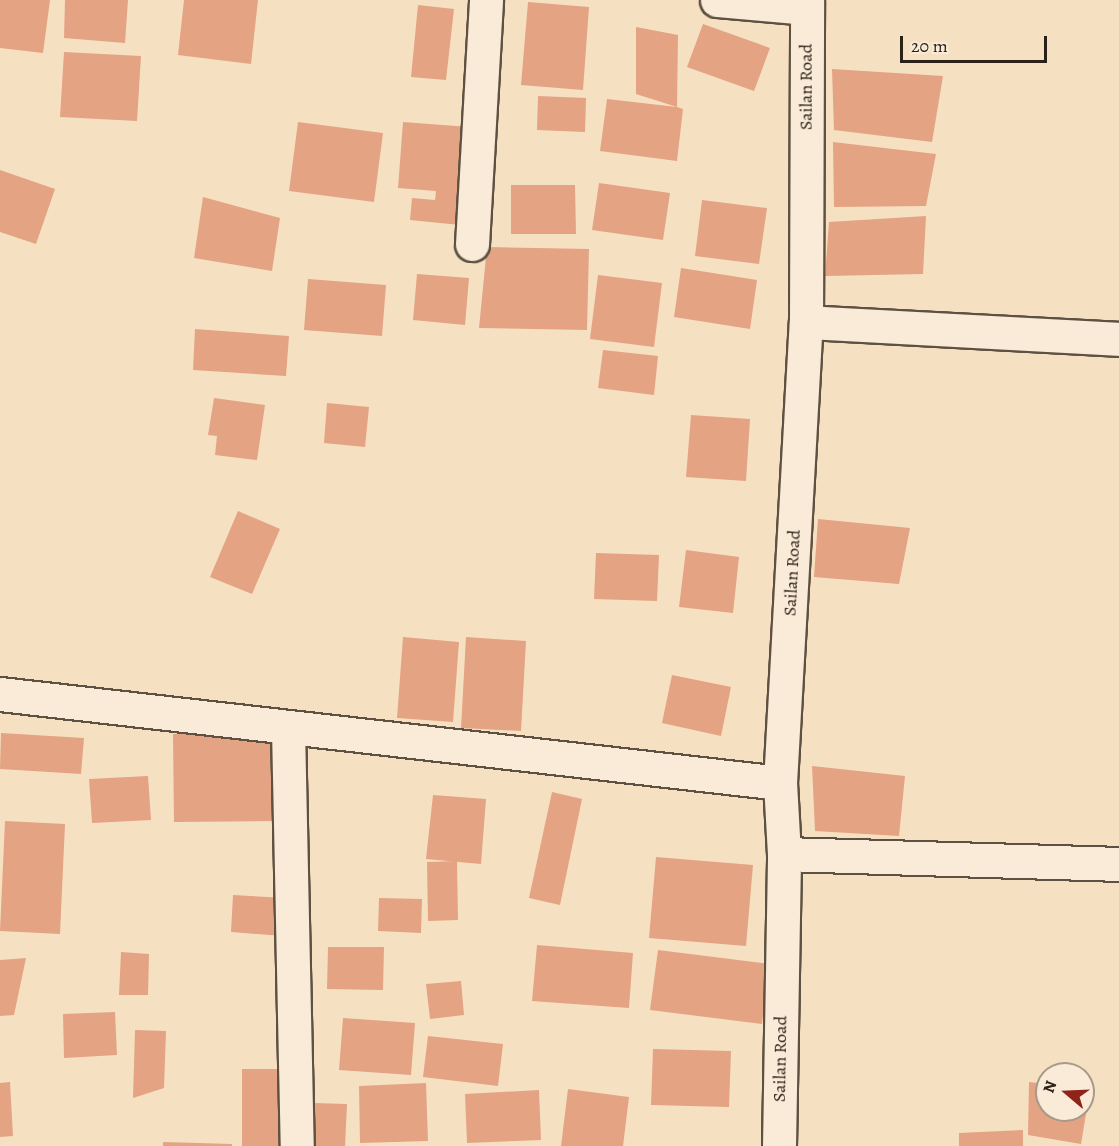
<!DOCTYPE html>
<html>
<head>
<meta charset="utf-8">
<style>
	body { margin:0 }
	#map { position:relative; width:1119px; height:1146px; overflow:hidden; background:#f6e0c2; font-family:Alegreya,serif }
	div>[style] { position:absolute }
	[style*='--x'] { left:calc(var(--x)*1px); top:calc(var(--y)*1px); width:calc(var(--w)*1px); rotate:calc(var(--a)*1deg) }
	.building>* { inset:0; background:#e4a383 }
	.roads { filter:drop-shadow(2px 0 #5e5142) drop-shadow(-2px 0 #5e5142) drop-shadow(0 2px #5e5142) drop-shadow(0 -2px #5e5142) }
	.minor>* { height:33px; margin:-16.5px; padding:0 16.5px; transform-origin:16.5px; border-radius:16.5px; background:#f9ebd7 }
	span { translate:-50% -50%; white-space:nowrap; text-align:center; line-height:1.15; -webkit-text-stroke:4.5px #f9ebd7; paint-order:stroke }
	.street-label { font-size:18px; color:#2b2117 }
	.north { position:absolute; left:1035px; top:1062px; width:60px; height:60px; box-sizing:border-box; background:#f9ebd7; border:2px solid #a79a8a; border-radius:50%; rotate:289deg; font-size:16px; font-weight:700; line-height:24px; text-align:center; color:#2b2117 }
	.north::after { content:''; display:block; margin:auto; width:21px; height:27px; background:#8f2418; clip-path:polygon(50% 0,100% 100%,50% 72%,0 100%) }
	.scale { position:absolute; left:900px; top:36px; width:147px; height:27px; box-sizing:border-box; border:3px solid #2b2117; border-top:0; padding-left:8px; font-size:18px; line-height:21px; white-space:nowrap; color:#2b2117; -webkit-text-stroke:4px #f9ebd7; paint-order:stroke }
</style>
</head>
<body>
<div id="map">
	<div class="building">
		<i style="clip-path:polygon(0 0,50px 0,43px 53px,0 48px)"></i>
		<i style="clip-path:polygon(65px 0,128px 0,125px 43px,64px 38px)"></i>
		<i style="clip-path:polygon(184px 0,258px 0,251px 64px,178px 55px)"></i>
		<i style="clip-path:polygon(528px 2px,589px 7px,583px 90px,521px 85px)"></i>
		<i style="clip-path:polygon(418px 5px,454px 9px,446px 80px,411px 77px)"></i>
		<i style="clip-path:polygon(703px 24px,770px 48px,754px 91px,687px 67px)"></i>
		<i style="clip-path:polygon(636px 27px,678px 35px,677px 107px,683px 109px,677px 161px,600px 151px,607px 99px,677px 107px,636px 94px)"></i>
		<i style="clip-path:polygon(64px 52px,141px 56px,137px 121px,60px 117px)"></i>
		<i style="clip-path:polygon(832px 69px,943px 76px,932px 142px,834px 130px)"></i>
		<i style="clip-path:polygon(538px 96px,586px 98px,585px 132px,537px 130px)"></i>
		<i style="clip-path:polygon(298px 122px,383px 133px,374px 202px,289px 191px)"></i>
		<i style="clip-path:polygon(403px 122px,469px 127px,460px 225px,410px 220px,412px 198px,435px 200px,436px 191px,398px 188px)"></i>
		<i style="clip-path:polygon(833px 142px,936px 154px,926px 206px,834px 207px)"></i>
		<i style="clip-path:polygon(0 170px,55px 189px,36px 244px,0 232px)"></i>
		<i style="clip-path:polygon(599px 183px,670px 193px,663px 240px,592px 230px)"></i>
		<i style="clip-path:polygon(511px 185px,575px 185px,576px 234px,511px 234px)"></i>
		<i style="clip-path:polygon(203px 197px,280px 218px,272px 271px,194px 258px)"></i>
		<i style="clip-path:polygon(702px 200px,767px 208px,759px 264px,695px 256px)"></i>
		<i style="clip-path:polygon(926px 216px,923px 274px,825px 276px,829px 222px)"></i>
		<i style="clip-path:polygon(487px 247px,589px 249px,587px 330px,479px 328px)"></i>
		<i style="clip-path:polygon(681px 268px,757px 280px,750px 329px,674px 317px)"></i>
		<i style="clip-path:polygon(417px 274px,469px 278px,465px 325px,413px 320px)"></i>
		<i style="clip-path:polygon(598px 275px,662px 283px,654px 347px,590px 339px)"></i>
		<i style="clip-path:polygon(308px 279px,386px 285px,382px 336px,304px 330px)"></i>
		<i style="clip-path:polygon(195px 329px,289px 336px,286px 376px,193px 370px)"></i>
		<i style="clip-path:polygon(603px 350px,658px 356px,654px 395px,598px 388px)"></i>
		<i style="clip-path:polygon(214px 398px,265px 405px,257px 460px,215px 455px,217px 436px,208px 435px)"></i>
		<i style="clip-path:polygon(327px 403px,369px 407px,365px 447px,324px 443px)"></i>
		<i style="clip-path:polygon(691px 415px,750px 419px,746px 481px,686px 477px)"></i>
		<i style="clip-path:polygon(238px 511px,280px 529px,252px 594px,210px 577px)"></i>
		<i style="clip-path:polygon(818px 519px,910px 528px,899px 584px,814px 577px)"></i>
		<i style="clip-path:polygon(686px 550px,739px 557px,733px 613px,679px 607px)"></i>
		<i style="clip-path:polygon(596px 553px,659px 555px,657px 601px,594px 599px)"></i>
		<i style="clip-path:polygon(403px 637px,459px 642px,453px 722px,397px 718px)"></i>
		<i style="clip-path:polygon(466px 637px,526px 641px,521px 731px,461px 728px)"></i>
		<i style="clip-path:polygon(672px 675px,731px 687px,721px 736px,662px 723px)"></i>
		<i style="clip-path:polygon(1px 733px,84px 738px,81px 774px,0 769px)"></i>
		<i style="clip-path:polygon(273px 733px,273px 821px,174px 822px,173px 734px)"></i>
		<i style="clip-path:polygon(812px 766px,905px 776px,899px 836px,815px 831px)"></i>
		<i style="clip-path:polygon(148px 776px,151px 820px,92px 823px,89px 779px)"></i>
		<i style="clip-path:polygon(552px 792px,582px 799px,560px 905px,529px 898px)"></i>
		<i style="clip-path:polygon(433px 795px,486px 799px,481px 864px,426px 859px)"></i>
		<i style="clip-path:polygon(5px 821px,65px 824px,60px 934px,0 931px)"></i>
		<i style="clip-path:polygon(656px 857px,753px 865px,746px 946px,649px 938px)"></i>
		<i style="clip-path:polygon(457px 861px,458px 920px,428px 921px,427px 862px)"></i>
		<i style="clip-path:polygon(233px 895px,285px 898px,283px 936px,231px 932px)"></i>
		<i style="clip-path:polygon(379px 898px,422px 899px,421px 933px,378px 931px)"></i>
		<i style="clip-path:polygon(537px 945px,633px 953px,629px 1008px,532px 1001px)"></i>
		<i style="clip-path:polygon(328px 947px,384px 947px,383px 990px,327px 989px)"></i>
		<i style="clip-path:polygon(658px 950px,769px 964px,762px 1024px,650px 1010px)"></i>
		<i style="clip-path:polygon(121px 952px,149px 954px,148px 995px,119px 995px)"></i>
		<i style="clip-path:polygon(26px 958px,14px 1015px,0 1016px,0 960px)"></i>
		<i style="clip-path:polygon(461px 981px,464px 1015px,430px 1019px,426px 984px)"></i>
		<i style="clip-path:polygon(115px 1012px,117px 1055px,64px 1058px,63px 1014px)"></i>
		<i style="clip-path:polygon(343px 1018px,415px 1023px,411px 1075px,339px 1070px)"></i>
		<i style="clip-path:polygon(135px 1030px,166px 1031px,164px 1088px,133px 1098px)"></i>
		<i style="clip-path:polygon(428px 1036px,503px 1044px,498px 1086px,423px 1077px)"></i>
		<i style="clip-path:polygon(653px 1049px,731px 1051px,729px 1107px,651px 1105px)"></i>
		<i style="clip-path:polygon(242px 1069px,286px 1069px,286px 1146px,242px 1146px)"></i>
		<i style="clip-path:polygon(10px 1082px,13px 1136px,0 1137px,0 1083px)"></i>
		<i style="clip-path:polygon(1029px 1082px,1047px 1084px,1047px 1110px,1083px 1110px,1083px 1090px,1090px 1090px,1081px 1144px,1028px 1135px)"></i>
		<i style="clip-path:polygon(426px 1083px,428px 1141px,360px 1143px,359px 1086px)"></i>
		<i style="clip-path:polygon(568px 1089px,629px 1097px,623px 1146px,561px 1146px)"></i>
		<i style="clip-path:polygon(539px 1090px,541px 1140px,467px 1143px,465px 1094px)"></i>
		<i style="clip-path:polygon(314px 1103px,347px 1104px,345px 1146px,313px 1146px)"></i>
		<i style="clip-path:polygon(1023px 1130px,1023px 1146px,959px 1146px,959px 1133px)"></i>
		<i style="clip-path:polygon(163px 1142px,232px 1144px,232px 1146px,163px 1146px)"></i>
	</div>
	<div class="roads">
		<div class="minor">
			<i style="--x:717;--y:0;--w:89;--a:5.1"></i>
			<i style="--x:472;--y:244;--w:244;--a:-86.7"></i>
			<i style="--x:806;--y:322;--w:313;--a:3.1"></i>
			<i style="--x:0;--y:694;--w:785;--a:6.51"></i>
			<i style="--x:288;--y:728;--w:418;--a:88.8"></i>
			<i style="--x:784;--y:854;--w:335;--a:1.7"></i>
			<i style="--x:779;--y:1146;--w:292;--a:-89"></i>
			<i style="--x:784;--y:854;--w:71;--a:-93.2"></i>
			<i style="--x:780;--y:783;--w:462;--a:-86.8"></i>
			<i style="--x:806;--y:322;--w:322;--a:-89.8"></i>
		</div>
	</div>
	<div class="street-label">
		<span style="left:806px;top:87px;rotate:-90deg">Sailan Road</span>
		<span style="left:792px;top:573px;rotate:-87deg">Sailan Road</span>
		<span style="left:780px;top:1059px;rotate:-89deg">Sailan Road</span>
	</div>
	<div class="north">N</div>
	<div class="scale">20 m</div>
</div>
</body>
</html>
